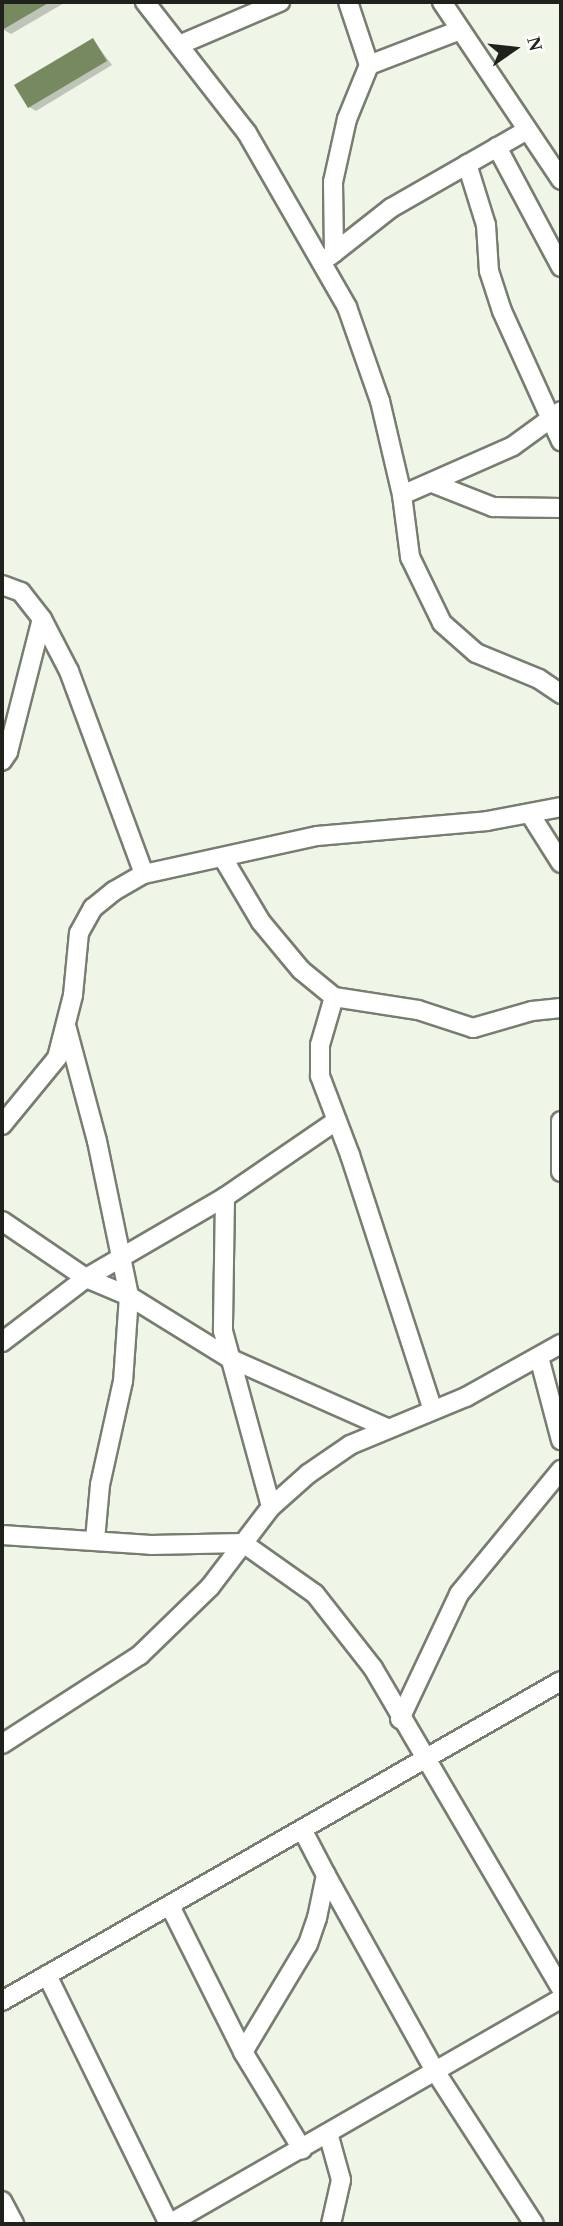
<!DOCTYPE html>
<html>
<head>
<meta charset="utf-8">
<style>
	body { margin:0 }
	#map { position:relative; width:563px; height:2226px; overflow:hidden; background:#eff5e7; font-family:Georgia,serif }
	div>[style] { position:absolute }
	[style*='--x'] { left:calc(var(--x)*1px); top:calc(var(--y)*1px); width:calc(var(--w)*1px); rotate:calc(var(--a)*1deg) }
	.shadow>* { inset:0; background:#0003 }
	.building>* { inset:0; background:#77895e }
	.roads { filter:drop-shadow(2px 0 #787d71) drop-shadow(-2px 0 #787d71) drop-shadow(0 2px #787d71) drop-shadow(0 -2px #787d71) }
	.minor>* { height:18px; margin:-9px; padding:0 9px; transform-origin:9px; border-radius:9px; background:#fff }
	span { translate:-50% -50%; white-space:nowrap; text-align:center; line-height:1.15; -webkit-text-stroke:7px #fff; paint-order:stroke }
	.frame { position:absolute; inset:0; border:4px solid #1f211c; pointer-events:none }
	.north { position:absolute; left:479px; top:14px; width:70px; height:70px; -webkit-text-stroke:5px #fff; paint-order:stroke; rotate:76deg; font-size:19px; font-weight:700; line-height:28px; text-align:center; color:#1f211c }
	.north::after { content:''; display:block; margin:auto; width:24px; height:32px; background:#1f211c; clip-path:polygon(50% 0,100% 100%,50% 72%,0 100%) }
</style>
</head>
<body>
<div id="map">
	<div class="shadow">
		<i style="clip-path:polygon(2px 2px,66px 2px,11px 34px,2px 29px)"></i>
		<i style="clip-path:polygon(93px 40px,112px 65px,36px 111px,29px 107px)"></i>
	</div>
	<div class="building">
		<i style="clip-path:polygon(2px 2px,50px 2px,2px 30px)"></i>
		<i style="clip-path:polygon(93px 38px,107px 61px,28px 108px,14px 85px)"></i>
	</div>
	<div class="roads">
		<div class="minor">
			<i style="--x:145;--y:2;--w:166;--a:52.1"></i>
			<i style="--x:247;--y:133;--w:201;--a:60.1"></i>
			<i style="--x:347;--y:307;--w:100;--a:70.7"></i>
			<i style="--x:380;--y:401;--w:97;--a:76.8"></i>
			<i style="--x:402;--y:495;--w:63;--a:82.6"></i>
			<i style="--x:410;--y:557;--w:73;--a:64.1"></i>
			<i style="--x:442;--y:623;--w:45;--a:41.4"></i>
			<i style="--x:476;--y:653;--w:68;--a:22.4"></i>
			<i style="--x:539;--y:679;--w:27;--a:34"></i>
			<i style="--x:442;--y:2;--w:214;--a:56.2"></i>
			<i style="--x:179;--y:45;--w:110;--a:-23.1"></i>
			<i style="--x:369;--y:65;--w:97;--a:-21"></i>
			<i style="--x:497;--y:147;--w:136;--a:61.9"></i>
			<i style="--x:467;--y:164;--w:64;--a:72.7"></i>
			<i style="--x:486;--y:225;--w:46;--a:86.3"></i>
			<i style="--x:489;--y:271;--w:42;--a:72"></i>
			<i style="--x:502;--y:311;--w:143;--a:65.6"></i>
			<i style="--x:334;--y:253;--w:71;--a:-90.8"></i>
			<i style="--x:333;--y:182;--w:65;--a:-77.5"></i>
			<i style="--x:347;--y:119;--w:58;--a:-67.8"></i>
			<i style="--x:369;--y:65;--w:66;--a:-108.4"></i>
			<i style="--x:330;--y:256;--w:78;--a:-38.2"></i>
			<i style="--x:391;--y:208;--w:157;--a:-29.8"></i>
			<i style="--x:432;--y:483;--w:66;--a:21.5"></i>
			<i style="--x:493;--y:507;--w:68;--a:0.8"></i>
			<i style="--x:402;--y:495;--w:121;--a:-23.8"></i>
			<i style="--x:513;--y:446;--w:59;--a:-36.1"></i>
			<i style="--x:2;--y:585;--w:20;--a:20"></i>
			<i style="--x:21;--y:592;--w:34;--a:52"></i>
			<i style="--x:42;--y:619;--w:59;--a:62.6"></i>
			<i style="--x:69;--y:671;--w:216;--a:69.7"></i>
			<i style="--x:2;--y:761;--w:11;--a:-56"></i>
			<i style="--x:8;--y:752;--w:137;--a:-75.7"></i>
			<i style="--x:530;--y:814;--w:58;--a:57.7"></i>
			<i style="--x:223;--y:858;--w:74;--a:59.3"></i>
			<i style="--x:261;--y:922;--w:62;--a:50.2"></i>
			<i style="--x:301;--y:970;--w:43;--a:39.3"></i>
			<i style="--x:334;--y:997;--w:85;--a:8.8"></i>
			<i style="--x:418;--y:1010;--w:58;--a:18.1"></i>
			<i style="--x:473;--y:1028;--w:61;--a:-16.1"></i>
			<i style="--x:532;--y:1011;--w:29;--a:-6"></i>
			<i style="--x:334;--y:997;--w:50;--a:106.3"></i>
			<i style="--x:320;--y:1045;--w:31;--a:90"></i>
			<i style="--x:320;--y:1076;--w:85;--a:69.2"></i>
			<i style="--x:350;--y:1155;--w:268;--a:72"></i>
			<i style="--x:67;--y:1029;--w:116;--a:75"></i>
			<i style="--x:97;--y:1141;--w:158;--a:78.3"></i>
			<i style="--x:129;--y:1296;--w:85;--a:94"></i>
			<i style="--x:123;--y:1381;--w:107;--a:102.5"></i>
			<i style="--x:100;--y:1485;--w:55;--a:95.2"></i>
			<i style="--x:561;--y:1121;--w:51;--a:90"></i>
			<i style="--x:2;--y:1125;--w:87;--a:-50.6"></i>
			<i style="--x:57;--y:1058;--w:65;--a:-75.7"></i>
			<i style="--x:73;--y:995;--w:62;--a:-84.5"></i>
			<i style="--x:79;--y:933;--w:29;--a:-61"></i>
			<i style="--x:93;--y:908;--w:27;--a:-39"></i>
			<i style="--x:114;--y:891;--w:34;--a:-30"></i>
			<i style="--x:144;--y:874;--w:177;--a:-12.4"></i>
			<i style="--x:317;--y:836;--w:171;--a:-5"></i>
			<i style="--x:487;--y:821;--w:75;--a:-10.7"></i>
			<i style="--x:225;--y:1197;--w:134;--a:90.9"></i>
			<i style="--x:223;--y:1331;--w:182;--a:74.7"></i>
			<i style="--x:2;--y:1221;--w:102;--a:34.2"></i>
			<i style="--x:86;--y:1278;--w:47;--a:22.7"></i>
			<i style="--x:129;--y:1296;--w:118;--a:31.8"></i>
			<i style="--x:229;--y:1358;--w:173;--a:23.9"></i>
			<i style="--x:2;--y:1342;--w:106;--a:-37.3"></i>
			<i style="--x:86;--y:1278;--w:161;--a:-30.2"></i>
			<i style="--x:225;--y:1197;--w:135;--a:-34.4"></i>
			<i style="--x:539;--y:1357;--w:86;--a:75.2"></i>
			<i style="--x:2;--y:1535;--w:149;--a:3.8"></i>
			<i style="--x:151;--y:1545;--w:92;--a:-1.2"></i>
			<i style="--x:243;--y:1543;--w:88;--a:35.3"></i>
			<i style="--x:315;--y:1594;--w:94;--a:51.9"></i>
			<i style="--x:373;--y:1668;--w:371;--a:59.6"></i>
			<i style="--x:400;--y:1719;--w:138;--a:-64.7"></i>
			<i style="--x:459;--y:1594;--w:161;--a:-50.6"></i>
			<i style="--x:2;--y:1744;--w:164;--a:-32.8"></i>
			<i style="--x:140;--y:1655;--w:98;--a:-44.2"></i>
			<i style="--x:210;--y:1587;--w:101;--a:-52.7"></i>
			<i style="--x:271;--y:1507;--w:50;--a:-41.7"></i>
			<i style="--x:308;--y:1474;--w:51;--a:-34.6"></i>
			<i style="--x:350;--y:1445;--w:126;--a:-22.5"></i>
			<i style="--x:466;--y:1397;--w:109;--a:-29.2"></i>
			<i style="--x:326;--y:1875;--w:224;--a:60.9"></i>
			<i style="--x:435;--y:2071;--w:182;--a:57.1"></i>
			<i style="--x:170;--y:1906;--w:163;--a:63.4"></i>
			<i style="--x:243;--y:2052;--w:114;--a:58.7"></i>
			<i style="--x:47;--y:1975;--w:277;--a:63.9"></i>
			<i style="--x:2;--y:2001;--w:644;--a:-29.79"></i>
			<i style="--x:243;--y:2052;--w:126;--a:-59"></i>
			<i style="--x:308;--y:1944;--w:28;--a:-71"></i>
			<i style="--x:317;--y:1918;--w:44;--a:-78.2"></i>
			<i style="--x:326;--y:1875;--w:50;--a:-117.6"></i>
			<i style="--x:328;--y:2133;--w:49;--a:74.5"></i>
			<i style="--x:341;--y:2180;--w:45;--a:102.8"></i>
			<i style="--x:2;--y:2201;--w:26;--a:62"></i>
			<i style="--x:169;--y:2224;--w:452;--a:-29.9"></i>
		</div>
	</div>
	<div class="frame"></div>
	<div class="north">N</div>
</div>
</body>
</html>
